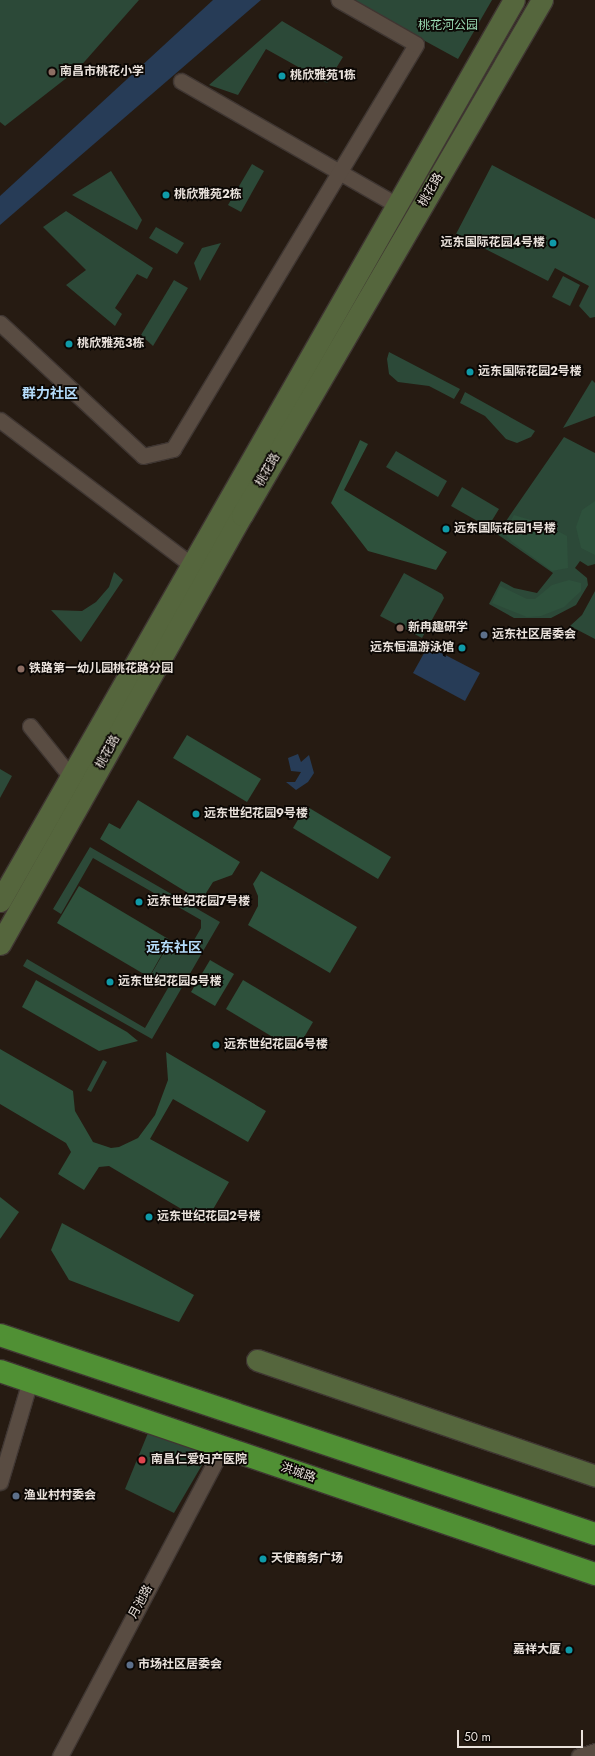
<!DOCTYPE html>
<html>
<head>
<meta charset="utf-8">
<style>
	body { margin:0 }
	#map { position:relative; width:595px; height:1756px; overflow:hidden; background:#261b12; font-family:Jost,"Noto Sans SC",sans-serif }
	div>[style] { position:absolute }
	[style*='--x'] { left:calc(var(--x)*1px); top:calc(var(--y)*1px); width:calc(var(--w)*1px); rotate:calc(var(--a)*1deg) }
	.green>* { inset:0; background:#2c4938 }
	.forest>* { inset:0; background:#2e513c }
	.water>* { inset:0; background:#273c57 }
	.roads { filter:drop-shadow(1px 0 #3f3632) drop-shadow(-1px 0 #3f3632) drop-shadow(0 1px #3f3632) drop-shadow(0 -1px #3f3632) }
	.minor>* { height:15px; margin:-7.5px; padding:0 7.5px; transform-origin:7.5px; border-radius:7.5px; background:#594c42 }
	.secondary>* { height:21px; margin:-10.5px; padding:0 10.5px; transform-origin:10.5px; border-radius:10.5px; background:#55663d }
	.trunk>* { height:22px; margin:-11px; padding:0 11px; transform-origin:11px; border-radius:11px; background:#509034 }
	.dots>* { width:11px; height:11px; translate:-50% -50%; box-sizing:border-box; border:2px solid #0b0704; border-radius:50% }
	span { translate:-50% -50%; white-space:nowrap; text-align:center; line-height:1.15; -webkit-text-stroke:3.5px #0b0704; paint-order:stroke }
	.park-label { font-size:12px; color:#9adab3 }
	.poi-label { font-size:12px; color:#e9e1db; font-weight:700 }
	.left { translate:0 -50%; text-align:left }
	.right { translate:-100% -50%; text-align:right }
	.street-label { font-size:12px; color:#e9e1db }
	.quarter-label { font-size:14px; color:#b5dcfb; font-weight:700 }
	.scale { position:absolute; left:457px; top:1730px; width:126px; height:18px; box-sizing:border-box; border:2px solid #e9e1db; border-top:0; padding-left:5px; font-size:12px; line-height:14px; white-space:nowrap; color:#e9e1db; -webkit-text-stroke:3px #0b0704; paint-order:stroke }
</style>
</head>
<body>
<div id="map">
	<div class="green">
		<i style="clip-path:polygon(0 0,139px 0,78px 69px,5px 126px,0 122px)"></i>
		<i style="clip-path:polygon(350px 0,492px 0,458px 59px)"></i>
		<i style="clip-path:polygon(282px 21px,343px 57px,327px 83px,266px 49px,238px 95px,209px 85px)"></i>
		<i style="clip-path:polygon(252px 164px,264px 171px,241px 212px,228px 205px)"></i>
		<i style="clip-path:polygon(492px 165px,595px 219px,595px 317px,590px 318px,579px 306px,589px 286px,555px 268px,548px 281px,456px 234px)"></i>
		<i style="clip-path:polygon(111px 171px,142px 220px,137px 230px,72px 195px)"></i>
		<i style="clip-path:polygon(66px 211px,153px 268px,147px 279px,137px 274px,115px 308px,122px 314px,115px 326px,66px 285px,86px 270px,43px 227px)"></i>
		<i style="clip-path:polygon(156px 227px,184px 243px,177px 254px,149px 238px)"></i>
		<i style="clip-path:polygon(221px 243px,200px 281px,194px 263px,202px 248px)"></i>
		<i style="clip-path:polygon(563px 276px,580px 285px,570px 306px,552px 297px)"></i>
		<i style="clip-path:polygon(174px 280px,188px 288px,153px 346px,141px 335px)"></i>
		<i style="clip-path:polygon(389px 352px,460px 389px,454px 399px,429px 386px,398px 382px,389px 374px,387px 359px)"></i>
		<i style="clip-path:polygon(592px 380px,595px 383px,595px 416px,563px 428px)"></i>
		<i style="clip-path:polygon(465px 392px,535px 431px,531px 437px,517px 443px,506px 439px,485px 416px,460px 403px)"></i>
		<i style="clip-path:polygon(564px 437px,595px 453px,595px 564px,588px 566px,580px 561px,575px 568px,587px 578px,588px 585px,576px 605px,551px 618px,514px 618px,489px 604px,501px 581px,514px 588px,537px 593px,553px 573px,497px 534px)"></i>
		<i style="clip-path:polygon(396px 451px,447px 481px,438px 497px,386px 467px)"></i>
		<i style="clip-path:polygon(462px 487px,499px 509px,488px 527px,451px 506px)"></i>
		<i style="clip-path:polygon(114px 572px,123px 580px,81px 642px,51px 610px,82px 611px,96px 602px,109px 587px)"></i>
		<i style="clip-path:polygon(404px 573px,442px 594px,444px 598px,422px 638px,380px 616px)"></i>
		<i style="clip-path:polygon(595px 591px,595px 639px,570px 626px,582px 615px)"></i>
		<i style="clip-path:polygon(0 769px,12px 776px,0 798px)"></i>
		<i style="clip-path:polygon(90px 847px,220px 922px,152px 1039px,23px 966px,27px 959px,145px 1028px,168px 988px,149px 978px,168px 945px,186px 954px,201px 928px,201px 920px,93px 858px,61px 914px,53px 909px)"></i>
		<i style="clip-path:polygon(103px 1060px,107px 1062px,91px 1092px,87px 1090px)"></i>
		<i style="clip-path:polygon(150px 1428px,209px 1453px,174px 1513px,125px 1489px)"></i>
	</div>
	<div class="forest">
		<i style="clip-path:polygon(360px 440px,368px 444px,344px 490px,447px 552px,436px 570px,368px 551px,331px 503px)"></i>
		<i style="clip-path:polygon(595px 501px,595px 555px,581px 548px,576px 527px,582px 510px)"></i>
		<i style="clip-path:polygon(514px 515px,544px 524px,567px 536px,568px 568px,552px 571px,512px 542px,504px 532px)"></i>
		<i style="clip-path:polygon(569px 580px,581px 583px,581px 591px,564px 607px,541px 616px,527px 617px,492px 603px,500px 586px,527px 599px,535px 599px,552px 585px)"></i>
		<i style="clip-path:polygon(187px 735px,261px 779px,247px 802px,173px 758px)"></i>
		<i style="clip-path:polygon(138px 800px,240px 862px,232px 875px,213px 882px,201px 901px,100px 839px,109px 823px,120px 829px)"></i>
		<i style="clip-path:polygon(306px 806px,391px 857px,378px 879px,293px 828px)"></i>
		<i style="clip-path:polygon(261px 871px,357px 927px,330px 973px,248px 925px,258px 906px,258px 896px,253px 884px)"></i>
		<i style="clip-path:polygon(79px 886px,170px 940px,149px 977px,57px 923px)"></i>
		<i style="clip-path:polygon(210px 960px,234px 974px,215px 1006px,191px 992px)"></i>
		<i style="clip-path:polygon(36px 980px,127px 1032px,138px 1041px,99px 1051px,22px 1007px)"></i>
		<i style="clip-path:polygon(243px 980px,313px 1022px,296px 1051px,226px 1009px)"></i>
		<i style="clip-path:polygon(0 1049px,73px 1091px,75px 1111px,93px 1142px,111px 1148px,119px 1147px,138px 1138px,155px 1115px,168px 1080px,166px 1052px,266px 1111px,248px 1142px,173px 1099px,150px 1139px,229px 1182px,205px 1223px,109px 1166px,99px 1167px,84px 1190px,58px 1174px,71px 1152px,66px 1143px,0 1104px)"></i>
		<i style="clip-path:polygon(0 1197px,19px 1212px,0 1239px)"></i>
		<i style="clip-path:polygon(62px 1223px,194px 1295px,179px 1322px,69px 1280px,51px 1250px)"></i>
	</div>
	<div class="water">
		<i style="clip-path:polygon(213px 0,261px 0,0 225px,0 196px)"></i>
		<i style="clip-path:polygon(428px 646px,480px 673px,465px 701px,413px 673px)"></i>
		<i style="clip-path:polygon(298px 754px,301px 762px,309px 755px,314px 773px,308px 782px,296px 790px,286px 782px,295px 782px,301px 772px,291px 771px,288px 758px)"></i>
	</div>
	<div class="roads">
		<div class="minor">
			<i style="--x:181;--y:81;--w:249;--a:29.9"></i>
			<i style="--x:0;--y:323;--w:195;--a:42.9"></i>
			<i style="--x:143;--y:456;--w:31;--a:-13"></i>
			<i style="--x:173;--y:449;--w:472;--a:-59"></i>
			<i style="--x:416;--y:44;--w:89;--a:-150.3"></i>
			<i style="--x:0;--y:420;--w:241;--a:37.1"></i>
			<i style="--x:30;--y:726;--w:65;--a:51.2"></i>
			<i style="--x:0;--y:1482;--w:105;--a:-73.5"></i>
			<i style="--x:60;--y:1756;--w:349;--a:-62.2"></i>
			<i style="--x:579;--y:1756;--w:17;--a:-17"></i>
		</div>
		<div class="secondary">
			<i style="--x:0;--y:901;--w:1037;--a:-60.3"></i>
			<i style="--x:0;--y:944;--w:493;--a:-60.6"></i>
			<i style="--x:242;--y:515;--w:596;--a:-59.78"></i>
			<i style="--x:257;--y:1360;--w:357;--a:18.9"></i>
		</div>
		<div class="trunk">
			<i style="--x:0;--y:1335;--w:627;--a:18.49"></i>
			<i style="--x:0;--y:1371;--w:629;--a:18.84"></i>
		</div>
	</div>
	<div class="dots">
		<i style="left:52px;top:72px;background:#8d6e63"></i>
		<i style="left:282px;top:76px;background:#0f9aa8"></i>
		<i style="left:166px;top:195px;background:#0f9aa8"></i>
		<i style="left:553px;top:243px;background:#0f9aa8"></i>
		<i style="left:69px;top:344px;background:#0f9aa8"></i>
		<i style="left:470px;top:372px;background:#0f9aa8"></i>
		<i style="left:446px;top:529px;background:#0f9aa8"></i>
		<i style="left:400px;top:628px;background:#8d6e63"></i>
		<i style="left:484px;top:635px;background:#5c6f8a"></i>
		<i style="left:462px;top:648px;background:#0f9aa8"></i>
		<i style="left:21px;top:669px;background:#8d6e63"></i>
		<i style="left:196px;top:814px;background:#0f9aa8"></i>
		<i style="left:139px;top:902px;background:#0f9aa8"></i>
		<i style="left:110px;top:982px;background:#0f9aa8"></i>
		<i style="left:216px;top:1045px;background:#0f9aa8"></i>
		<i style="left:149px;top:1217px;background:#0f9aa8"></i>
		<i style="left:142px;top:1460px;background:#e0444e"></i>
		<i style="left:16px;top:1496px;background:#5c6f8a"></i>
		<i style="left:263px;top:1559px;background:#0f9aa8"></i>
		<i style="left:569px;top:1650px;background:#0f9aa8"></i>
		<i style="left:130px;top:1665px;background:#5c6f8a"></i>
	</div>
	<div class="park-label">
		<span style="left:448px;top:26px">桃花河公园</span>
	</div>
	<div class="poi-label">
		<span class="left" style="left:60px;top:72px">南昌市桃花小学</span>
		<span class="left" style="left:290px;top:76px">桃欣雅苑1栋</span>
		<span class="left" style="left:174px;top:195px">桃欣雅苑2栋</span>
		<span class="right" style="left:545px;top:243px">远东国际花园4号楼</span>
		<span class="left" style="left:77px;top:344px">桃欣雅苑3栋</span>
		<span class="left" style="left:478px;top:372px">远东国际花园2号楼</span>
		<span class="left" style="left:454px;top:529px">远东国际花园1号楼</span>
		<span class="left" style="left:408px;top:628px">新冉趣研学</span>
		<span class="left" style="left:492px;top:635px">远东社区居委会</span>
		<span class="right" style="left:454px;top:648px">远东恒温游泳馆</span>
		<span class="left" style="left:29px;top:669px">铁路第一幼儿园桃花路分园</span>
		<span class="left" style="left:204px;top:814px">远东世纪花园9号楼</span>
		<span class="left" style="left:147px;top:902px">远东世纪花园7号楼</span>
		<span class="left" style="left:118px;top:982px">远东世纪花园5号楼</span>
		<span class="left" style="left:224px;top:1045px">远东世纪花园6号楼</span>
		<span class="left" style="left:157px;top:1217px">远东世纪花园2号楼</span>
		<span class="left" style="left:151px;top:1460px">南昌仁爱妇产医院</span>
		<span class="left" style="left:24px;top:1496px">渔业村村委会</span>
		<span class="left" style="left:271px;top:1559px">天使商务广场</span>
		<span class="right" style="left:561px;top:1650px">嘉祥大厦</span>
		<span class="left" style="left:138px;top:1665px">市场社区居委会</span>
	</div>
	<div class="street-label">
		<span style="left:431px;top:190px;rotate:-60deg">桃花路</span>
		<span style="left:268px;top:470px;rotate:-60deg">桃花路</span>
		<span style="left:108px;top:752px;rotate:-61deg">桃花路</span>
		<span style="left:298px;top:1473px;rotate:19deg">洪城路</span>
		<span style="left:141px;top:1602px;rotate:-62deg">月池路</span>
	</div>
	<div class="quarter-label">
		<span style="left:50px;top:393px">群力社区</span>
		<span style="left:174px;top:947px">远东社区</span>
	</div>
	<div class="scale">50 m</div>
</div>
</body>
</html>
